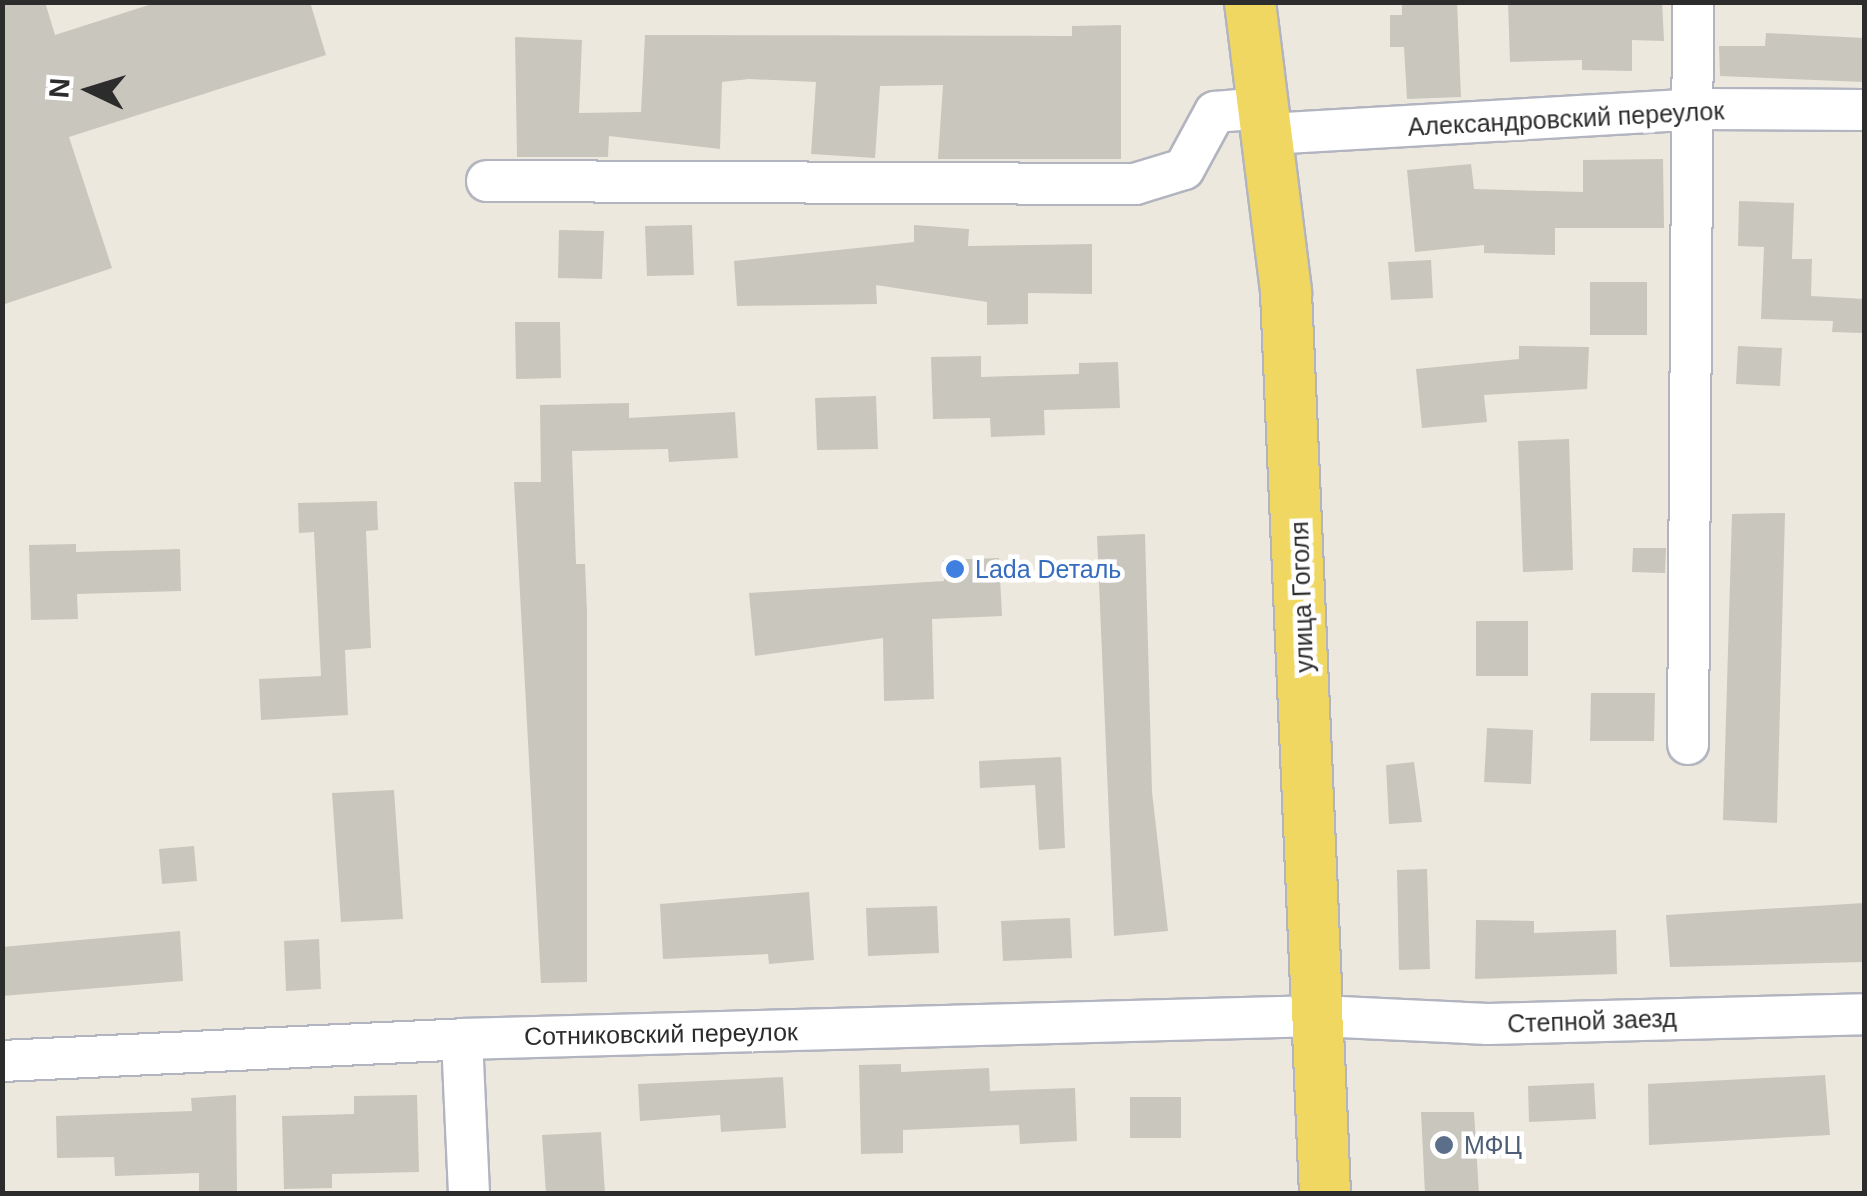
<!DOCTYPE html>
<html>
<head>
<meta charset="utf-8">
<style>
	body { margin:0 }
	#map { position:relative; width:1867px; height:1196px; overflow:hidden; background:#ede8de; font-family:Helvetica,sans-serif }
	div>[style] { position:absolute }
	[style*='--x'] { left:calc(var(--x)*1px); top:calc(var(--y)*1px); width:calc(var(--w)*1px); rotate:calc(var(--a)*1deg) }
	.building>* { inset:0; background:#c9c6bd }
	.roads { filter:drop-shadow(2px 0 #b2b4bf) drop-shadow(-2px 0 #b2b4bf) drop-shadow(0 2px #b2b4bf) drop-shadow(0 -2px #b2b4bf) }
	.minor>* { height:40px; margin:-20px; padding:0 20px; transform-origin:20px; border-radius:20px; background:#fff }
	.major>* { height:50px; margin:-25px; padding:0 25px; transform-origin:25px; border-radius:25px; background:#efd761 }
	.dots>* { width:28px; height:28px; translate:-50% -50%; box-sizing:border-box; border:5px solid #fff; border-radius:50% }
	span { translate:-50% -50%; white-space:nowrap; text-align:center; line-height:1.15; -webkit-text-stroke:9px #fff; paint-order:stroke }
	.street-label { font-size:25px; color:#2c2c2c }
	.shop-label { font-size:25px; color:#366cbe }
	.left { translate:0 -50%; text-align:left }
	.service-label { font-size:25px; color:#4e5e75 }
	.frame { position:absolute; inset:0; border:5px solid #2c2c2c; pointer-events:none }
	.north { position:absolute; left:40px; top:40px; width:100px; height:100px; -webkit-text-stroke:8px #fff; paint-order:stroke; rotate:274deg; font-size:28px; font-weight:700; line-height:40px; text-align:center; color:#2c2c2c }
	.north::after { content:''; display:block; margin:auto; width:35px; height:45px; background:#2c2c2c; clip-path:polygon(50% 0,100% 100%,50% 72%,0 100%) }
</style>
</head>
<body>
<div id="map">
	<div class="building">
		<i style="clip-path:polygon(2px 2px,45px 2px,55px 35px,158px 2px,310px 2px,326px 55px,69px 137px,112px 268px,2px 305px)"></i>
		<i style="clip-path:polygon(1402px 2px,1457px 2px,1461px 97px,1407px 99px,1404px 47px,1390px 47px,1390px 15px,1402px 15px)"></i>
		<i style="clip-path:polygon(1508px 2px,1662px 2px,1664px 41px,1632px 40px,1632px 71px,1582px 70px,1582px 60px,1510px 62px)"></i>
		<i style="clip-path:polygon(1121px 25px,1121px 159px,938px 159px,943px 85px,880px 86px,875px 158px,811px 154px,816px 82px,749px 79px,722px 82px,720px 149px,609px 136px,608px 157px,517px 157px,515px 37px,582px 40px,579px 113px,641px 112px,645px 35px,1072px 36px,1072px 26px)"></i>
		<i style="clip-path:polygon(1766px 33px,1864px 38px,1864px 82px,1720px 76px,1719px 46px,1765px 46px)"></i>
		<i style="clip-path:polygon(1663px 159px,1664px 228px,1555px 228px,1555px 255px,1484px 253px,1484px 245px,1415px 252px,1407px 170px,1471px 164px,1474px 189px,1583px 192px,1583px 160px)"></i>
		<i style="clip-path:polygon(1739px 201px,1794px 203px,1792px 259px,1812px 259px,1811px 296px,1864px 299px,1864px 333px,1832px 332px,1833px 321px,1761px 319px,1764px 247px,1738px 246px)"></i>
		<i style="clip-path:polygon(692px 225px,694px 275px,647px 276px,645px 226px)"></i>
		<i style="clip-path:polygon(914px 225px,969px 229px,968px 246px,1092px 244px,1092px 294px,1028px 293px,1028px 324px,987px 325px,987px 302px,876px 285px,877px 304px,737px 306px,734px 261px,914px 242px)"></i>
		<i style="clip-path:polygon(559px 230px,604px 231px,602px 279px,558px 278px)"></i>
		<i style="clip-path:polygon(1431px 260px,1433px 298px,1391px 300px,1388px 262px)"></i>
		<i style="clip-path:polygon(1590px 282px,1647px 282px,1647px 335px,1590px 335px)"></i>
		<i style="clip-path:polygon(515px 322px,560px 322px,561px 378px,516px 379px)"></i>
		<i style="clip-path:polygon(1519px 346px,1589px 347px,1587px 389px,1484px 395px,1487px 422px,1422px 428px,1416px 369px,1519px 359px)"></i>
		<i style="clip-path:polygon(1738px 346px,1782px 348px,1780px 386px,1736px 384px)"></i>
		<i style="clip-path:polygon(981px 356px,981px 377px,1079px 374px,1079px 363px,1118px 362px,1120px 408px,1044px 410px,1045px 435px,991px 437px,990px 418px,933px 419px,931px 357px)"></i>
		<i style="clip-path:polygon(876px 396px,878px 449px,817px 450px,815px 398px)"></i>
		<i style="clip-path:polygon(629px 403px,629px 418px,735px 412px,738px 458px,669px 462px,668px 449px,572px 451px,576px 564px,585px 564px,587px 611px,587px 982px,541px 983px,514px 482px,541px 482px,540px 405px)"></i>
		<i style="clip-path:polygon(1569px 439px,1573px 570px,1523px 572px,1518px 441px)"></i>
		<i style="clip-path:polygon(377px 501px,378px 530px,366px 531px,371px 648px,345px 650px,348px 715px,261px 720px,259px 679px,321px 676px,314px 532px,299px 533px,298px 503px)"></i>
		<i style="clip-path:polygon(1785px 513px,1777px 823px,1723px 820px,1732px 514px)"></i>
		<i style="clip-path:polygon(1145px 534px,1152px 792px,1168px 931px,1114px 936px,1097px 536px)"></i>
		<i style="clip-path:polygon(76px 544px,76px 552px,180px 549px,181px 591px,77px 594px,78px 619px,31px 620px,29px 545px)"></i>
		<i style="clip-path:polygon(1633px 548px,1666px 548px,1665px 573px,1632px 572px)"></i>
		<i style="clip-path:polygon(999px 558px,1002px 616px,932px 619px,934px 699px,884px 701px,883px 638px,755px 656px,749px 593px,944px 581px,943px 560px)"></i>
		<i style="clip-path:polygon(1476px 621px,1528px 621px,1528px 676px,1476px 676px)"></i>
		<i style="clip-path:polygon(1591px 693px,1655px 693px,1654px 741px,1590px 741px)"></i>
		<i style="clip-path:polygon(1487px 728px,1533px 730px,1531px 784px,1484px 782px)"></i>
		<i style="clip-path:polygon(1061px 757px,1065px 848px,1039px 850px,1035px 785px,980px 788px,979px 761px)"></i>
		<i style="clip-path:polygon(1414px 762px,1422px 822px,1389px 824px,1386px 765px)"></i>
		<i style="clip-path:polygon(394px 790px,403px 919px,341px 922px,332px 793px)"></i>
		<i style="clip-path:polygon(194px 846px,197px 881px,162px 884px,159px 849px)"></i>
		<i style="clip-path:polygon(1427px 869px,1430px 969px,1399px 970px,1397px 870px)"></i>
		<i style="clip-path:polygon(809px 892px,814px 960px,769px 964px,768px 954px,663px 959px,660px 904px)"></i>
		<i style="clip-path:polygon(1864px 903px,1864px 962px,1670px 967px,1666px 915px)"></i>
		<i style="clip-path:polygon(937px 906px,939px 953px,868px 956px,866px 908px)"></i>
		<i style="clip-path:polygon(1070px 918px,1072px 958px,1003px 961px,1001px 921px)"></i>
		<i style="clip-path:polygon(1476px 920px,1534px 921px,1534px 933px,1616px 930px,1617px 974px,1475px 979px)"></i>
		<i style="clip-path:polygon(180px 931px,183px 981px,2px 996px,2px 947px)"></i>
		<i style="clip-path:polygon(319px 939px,321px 989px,286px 991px,284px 941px)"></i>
		<i style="clip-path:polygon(901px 1064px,901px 1072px,989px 1068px,990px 1091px,1075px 1088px,1077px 1141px,1020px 1144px,1019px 1125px,903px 1130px,903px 1153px,861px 1154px,859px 1065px)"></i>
		<i style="clip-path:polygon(1825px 1075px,1830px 1135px,1649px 1145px,1648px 1084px)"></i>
		<i style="clip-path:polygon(783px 1077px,786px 1128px,721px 1132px,720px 1115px,640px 1121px,638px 1084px)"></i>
		<i style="clip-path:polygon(1594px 1083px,1596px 1119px,1529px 1122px,1528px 1086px)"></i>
		<i style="clip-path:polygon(236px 1095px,237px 1194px,199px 1194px,199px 1173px,115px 1176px,114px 1157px,57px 1158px,56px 1116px,192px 1111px,191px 1098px)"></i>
		<i style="clip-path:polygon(417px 1095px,419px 1172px,332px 1174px,332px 1188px,284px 1189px,282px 1116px,354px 1114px,354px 1096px)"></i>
		<i style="clip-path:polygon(1130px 1097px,1181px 1097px,1181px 1138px,1130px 1138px)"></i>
		<i style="clip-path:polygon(1421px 1112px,1474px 1112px,1479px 1194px,1425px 1194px)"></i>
		<i style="clip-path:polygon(601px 1132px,605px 1194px,546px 1194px,542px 1135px)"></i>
	</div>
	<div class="roads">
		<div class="minor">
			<i style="--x:1268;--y:134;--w:429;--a:-3.3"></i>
			<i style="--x:1696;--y:109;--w:168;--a:0.3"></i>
			<i style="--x:487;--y:181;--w:648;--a:0.27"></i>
			<i style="--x:1135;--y:184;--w:51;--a:-17"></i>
			<i style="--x:1184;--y:169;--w:65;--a:-61.5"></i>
			<i style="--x:1215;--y:112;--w:49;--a:-4.7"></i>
			<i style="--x:1688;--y:744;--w:742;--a:-89.61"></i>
			<i style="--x:462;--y:1039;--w:155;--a:87.4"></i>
			<i style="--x:2;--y:1061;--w:461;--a:-2.7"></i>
			<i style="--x:462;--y:1039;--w:857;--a:-1.54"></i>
			<i style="--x:1319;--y:1016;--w:169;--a:2.7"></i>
			<i style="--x:1488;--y:1024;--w:376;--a:-1.5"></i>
		</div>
		<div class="major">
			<i style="--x:1250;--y:2;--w:293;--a:82.9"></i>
			<i style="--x:1286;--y:293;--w:902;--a:87.52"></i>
		</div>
	</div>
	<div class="dots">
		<i style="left:955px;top:569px;background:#3f7fe0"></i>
		<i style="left:1444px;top:1145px;background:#5c6f8a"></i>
	</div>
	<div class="street-label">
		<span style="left:1566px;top:119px;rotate:-3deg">Александровский переулок</span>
		<span style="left:1302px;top:597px;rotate:-92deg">улица Гоголя</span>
		<span style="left:1592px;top:1021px;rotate:-2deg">Степной заезд</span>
		<span style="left:661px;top:1034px;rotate:-1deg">Сотниковский переулок</span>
	</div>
	<div class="shop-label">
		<span class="left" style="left:975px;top:569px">Lada Dеталь</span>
	</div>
	<div class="service-label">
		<span class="left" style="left:1464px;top:1145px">МФЦ</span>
	</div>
	<div class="frame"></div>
	<div class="north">N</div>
</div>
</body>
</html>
